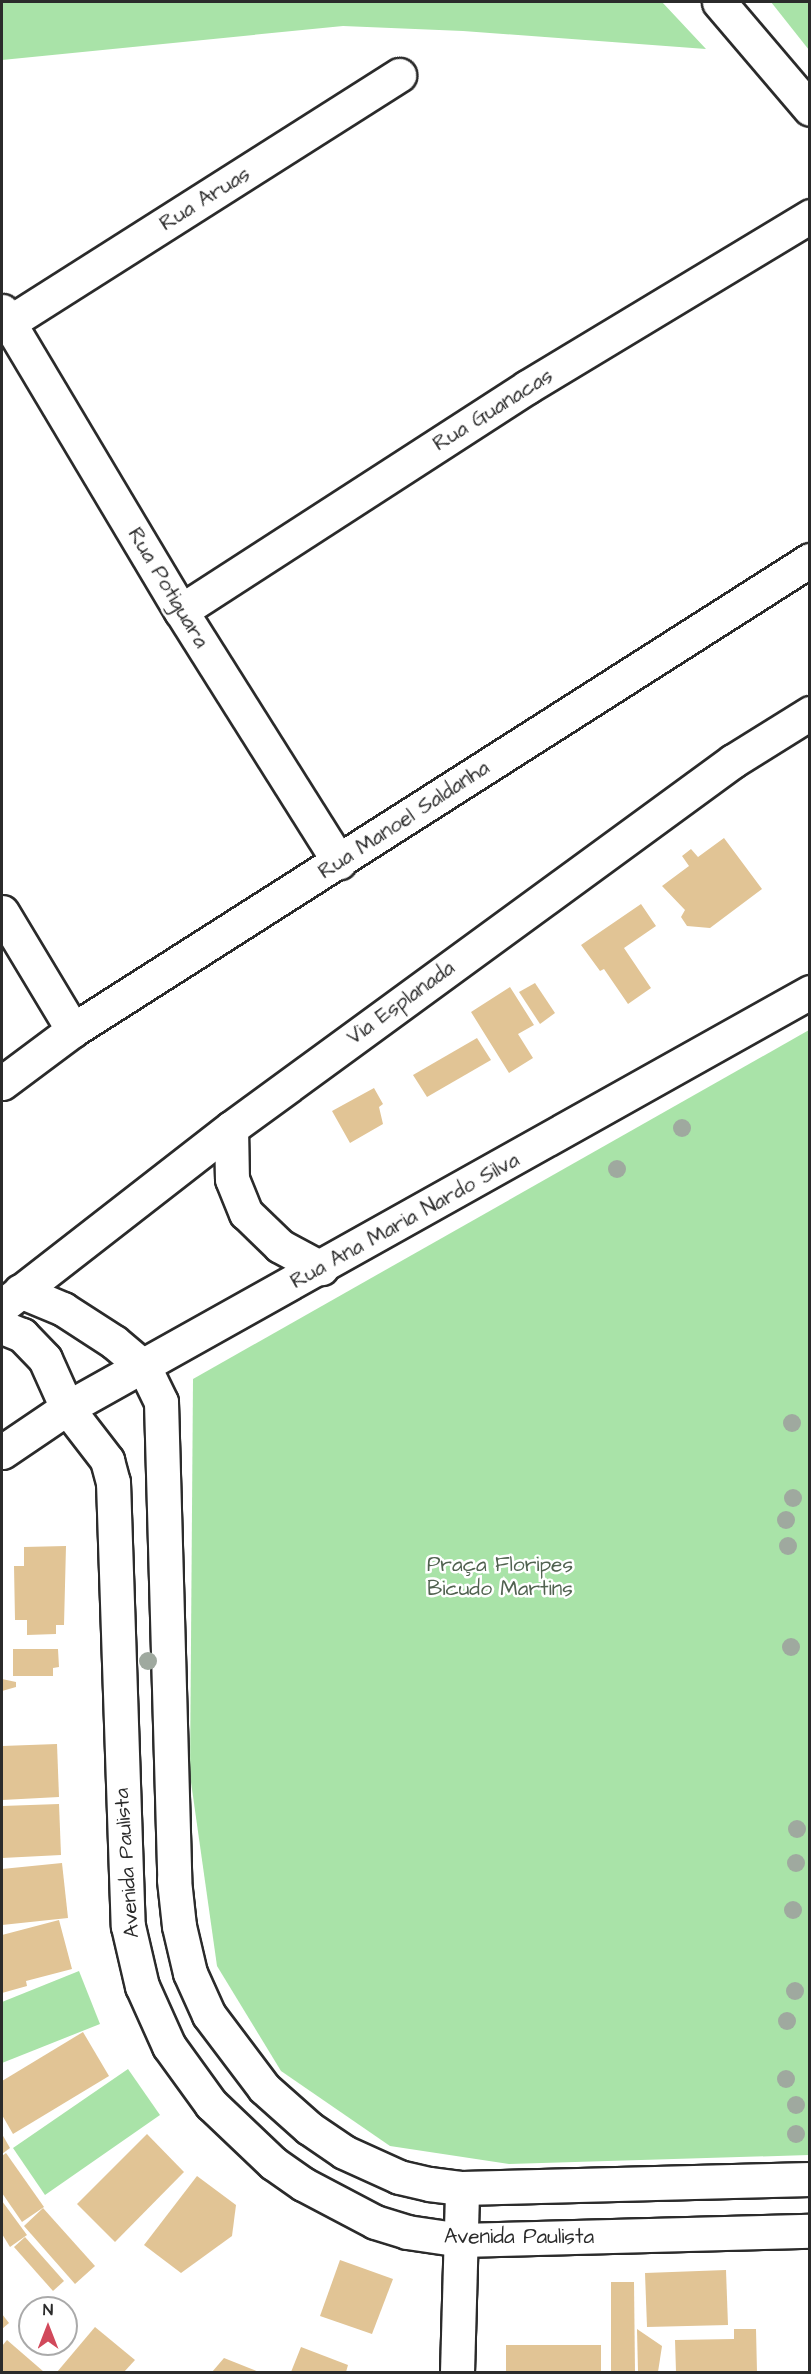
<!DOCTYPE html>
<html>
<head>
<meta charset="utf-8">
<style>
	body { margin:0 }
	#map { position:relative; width:811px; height:2374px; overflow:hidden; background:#fff; font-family:"Architects Daughter",sans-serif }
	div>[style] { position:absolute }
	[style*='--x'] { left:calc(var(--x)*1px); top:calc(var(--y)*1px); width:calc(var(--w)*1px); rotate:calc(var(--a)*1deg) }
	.green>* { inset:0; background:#a9e3a8 }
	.building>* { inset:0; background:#e1c495 }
	.roads { filter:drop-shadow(2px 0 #2b2b2b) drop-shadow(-2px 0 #2b2b2b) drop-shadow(0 2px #2b2b2b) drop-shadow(0 -2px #2b2b2b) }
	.street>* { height:33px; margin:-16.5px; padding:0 16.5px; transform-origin:16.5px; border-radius:16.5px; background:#fff }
	.secondary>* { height:33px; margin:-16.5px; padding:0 16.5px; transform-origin:16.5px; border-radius:16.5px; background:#fff }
	.trees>* { width:18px; height:18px; margin:-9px; border-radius:50%; background:#9fa99f }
	span { translate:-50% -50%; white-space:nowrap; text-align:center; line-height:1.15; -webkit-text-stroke:5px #fff; paint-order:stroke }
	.street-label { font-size:21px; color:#2b2b2b }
	.park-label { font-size:21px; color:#516250 }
	.frame { position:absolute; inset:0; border:3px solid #2b2b2b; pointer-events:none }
	.north { position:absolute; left:18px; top:2296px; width:60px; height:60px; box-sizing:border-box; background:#fff; border:2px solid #aaa; border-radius:50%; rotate:0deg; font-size:16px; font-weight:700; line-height:24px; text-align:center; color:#2b2b2b }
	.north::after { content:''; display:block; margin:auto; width:21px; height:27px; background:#d1495b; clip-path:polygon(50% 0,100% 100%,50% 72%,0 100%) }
</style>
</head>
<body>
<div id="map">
	<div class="green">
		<i style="clip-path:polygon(2px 2px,662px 2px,706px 49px,463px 31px,343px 26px,2px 60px)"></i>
		<i style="clip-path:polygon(771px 2px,809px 2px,809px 50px)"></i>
		<i style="clip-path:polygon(809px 1030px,809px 2155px,509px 2164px,390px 2146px,281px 2071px,217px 1966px,190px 1775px,193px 1379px)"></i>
		<i style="clip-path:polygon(79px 1971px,100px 2024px,2px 2063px,2px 2002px)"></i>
		<i style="clip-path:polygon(128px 2069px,160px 2115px,45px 2195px,13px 2148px)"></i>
	</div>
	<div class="building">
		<i style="clip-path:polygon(724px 838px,762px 889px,710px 928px,687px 926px,681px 917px,685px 910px,662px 886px,689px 866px,682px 856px,691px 849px,698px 857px)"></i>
		<i style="clip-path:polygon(641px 904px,656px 926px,624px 948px,651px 988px,628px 1004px,604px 969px,600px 971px,581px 945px)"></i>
		<i style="clip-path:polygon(535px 983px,555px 1013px,540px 1024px,519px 992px)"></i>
		<i style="clip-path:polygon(510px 987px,534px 1025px,518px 1034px,533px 1058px,509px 1073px,471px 1012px)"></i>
		<i style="clip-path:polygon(477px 1038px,491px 1060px,427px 1097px,413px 1075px)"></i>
		<i style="clip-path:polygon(374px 1088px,383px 1104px,379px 1107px,383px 1124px,350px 1143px,332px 1111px)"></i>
		<i style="clip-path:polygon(66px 1546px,64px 1625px,56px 1625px,56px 1634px,27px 1635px,27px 1620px,15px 1620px,14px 1566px,24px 1566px,24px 1547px)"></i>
		<i style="clip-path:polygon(13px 1649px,58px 1649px,59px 1667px,53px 1668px,53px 1676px,13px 1676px)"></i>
		<i style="clip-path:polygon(2px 1679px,16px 1682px,16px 1687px,2px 1691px)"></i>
		<i style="clip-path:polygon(57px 1744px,59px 1797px,2px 1800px,2px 1746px)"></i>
		<i style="clip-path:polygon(59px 1804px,61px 1855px,2px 1858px,2px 1806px)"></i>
		<i style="clip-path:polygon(62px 1863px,68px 1918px,2px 1925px,2px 1869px)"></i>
		<i style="clip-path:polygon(59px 1920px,72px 1969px,26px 1981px,27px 1986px,2px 1993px,2px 1935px)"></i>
		<i style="clip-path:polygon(83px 2032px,109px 2076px,13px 2134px,2px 2115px,2px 2081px)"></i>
		<i style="clip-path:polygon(2px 2134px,10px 2148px,2px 2154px)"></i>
		<i style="clip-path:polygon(147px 2134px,184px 2172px,115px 2242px,77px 2204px)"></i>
		<i style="clip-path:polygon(6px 2153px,44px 2207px,22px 2222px,2px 2193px,2px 2156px)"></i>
		<i style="clip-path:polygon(197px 2176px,236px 2205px,232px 2236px,181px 2273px,144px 2245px)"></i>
		<i style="clip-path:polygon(2px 2201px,27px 2235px,10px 2247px,2px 2234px)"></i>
		<i style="clip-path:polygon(43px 2208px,95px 2266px,75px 2284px,24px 2226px)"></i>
		<i style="clip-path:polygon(25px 2237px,64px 2281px,53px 2291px,14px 2247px)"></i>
		<i style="clip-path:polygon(340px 2260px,393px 2279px,372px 2334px,320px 2316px)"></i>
		<i style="clip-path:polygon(726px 2270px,728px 2325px,647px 2327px,645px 2273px)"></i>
		<i style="clip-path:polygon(611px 2282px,634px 2282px,635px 2372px,611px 2372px)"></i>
		<i style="clip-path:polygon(2px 2314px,9px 2323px,2px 2329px)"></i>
		<i style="clip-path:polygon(95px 2327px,135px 2360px,124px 2372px,57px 2372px)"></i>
		<i style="clip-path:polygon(637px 2329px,662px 2346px,658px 2372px,638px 2372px)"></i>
		<i style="clip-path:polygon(734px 2329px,756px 2329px,757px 2372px,676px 2372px,675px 2340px,734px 2339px)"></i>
		<i style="clip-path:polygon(7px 2340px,44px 2372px,2px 2372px,2px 2346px)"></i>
		<i style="clip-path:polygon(506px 2345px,601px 2345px,601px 2372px,506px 2372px)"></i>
		<i style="clip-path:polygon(301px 2347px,348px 2365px,346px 2372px,291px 2372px)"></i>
		<i style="clip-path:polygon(224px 2358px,259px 2372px,212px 2372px)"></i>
	</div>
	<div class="roads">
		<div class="street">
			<i style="--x:719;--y:2;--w:140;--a:49.6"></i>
			<i style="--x:2;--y:311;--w:349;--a:59.2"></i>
			<i style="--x:181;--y:611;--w:297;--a:57.8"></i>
			<i style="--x:10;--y:322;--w:461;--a:-32.4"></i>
			<i style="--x:181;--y:611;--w:412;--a:-32.9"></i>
			<i style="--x:527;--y:387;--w:331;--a:-31.1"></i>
			<i style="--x:2;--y:912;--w:138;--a:59"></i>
			<i style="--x:2;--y:1083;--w:89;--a:-36.7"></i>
			<i style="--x:73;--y:1030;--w:874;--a:-32.53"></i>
			<i style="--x:457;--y:2372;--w:184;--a:-88.4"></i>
		</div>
		<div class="secondary">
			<i style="--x:231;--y:1128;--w:51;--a:88.9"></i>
			<i style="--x:232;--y:1179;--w:37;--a:68"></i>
			<i style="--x:246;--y:1213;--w:47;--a:44.1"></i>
			<i style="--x:280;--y:1246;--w:47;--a:28.2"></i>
			<i style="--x:20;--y:1291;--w:47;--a:22.7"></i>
			<i style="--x:63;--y:1309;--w:61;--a:32.9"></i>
			<i style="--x:114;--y:1342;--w:39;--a:40"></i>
			<i style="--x:144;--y:1367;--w:39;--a:64"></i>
			<i style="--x:161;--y:1402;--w:478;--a:88.4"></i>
			<i style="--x:174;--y:1880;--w:46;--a:83.8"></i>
			<i style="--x:179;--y:1926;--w:48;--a:76.8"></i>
			<i style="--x:190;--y:1973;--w:46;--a:65.7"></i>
			<i style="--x:209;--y:2015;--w:91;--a:53"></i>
			<i style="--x:264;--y:2088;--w:60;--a:41.6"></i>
			<i style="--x:309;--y:2128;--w:42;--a:34.4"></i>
			<i style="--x:344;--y:2152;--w:60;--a:24.4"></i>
			<i style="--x:399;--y:2177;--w:31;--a:13"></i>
			<i style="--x:429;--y:2184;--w:33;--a:7"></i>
			<i style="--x:462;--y:2188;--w:348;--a:-1.5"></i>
			<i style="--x:6;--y:1303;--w:285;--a:-37.9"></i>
			<i style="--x:231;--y:1128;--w:622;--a:-36.17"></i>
			<i style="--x:733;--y:761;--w:91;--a:-31.9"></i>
			<i style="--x:2;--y:1327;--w:22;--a:22"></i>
			<i style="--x:22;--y:1335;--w:33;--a:46"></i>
			<i style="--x:45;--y:1359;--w:54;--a:65.8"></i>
			<i style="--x:67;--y:1408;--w:66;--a:52.4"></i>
			<i style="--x:107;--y:1460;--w:23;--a:75"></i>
			<i style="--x:113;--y:1482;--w:444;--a:88.1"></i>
			<i style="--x:128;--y:1926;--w:62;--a:76.9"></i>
			<i style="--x:142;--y:1986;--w:66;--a:65.8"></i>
			<i style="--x:169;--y:2046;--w:72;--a:54.1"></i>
			<i style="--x:211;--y:2104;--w:86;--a:43.6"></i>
			<i style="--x:273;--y:2163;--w:37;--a:35"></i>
			<i style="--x:303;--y:2184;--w:81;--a:27.8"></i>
			<i style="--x:375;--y:2222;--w:34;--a:17"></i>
			<i style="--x:407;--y:2232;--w:55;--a:8.4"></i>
			<i style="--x:461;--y:2240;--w:349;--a:-1.5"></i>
			<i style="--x:2;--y:1452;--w:78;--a:-34.1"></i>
			<i style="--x:67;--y:1408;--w:852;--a:-29.24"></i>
		</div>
	</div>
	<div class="trees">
		<i style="left:682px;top:1128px"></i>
		<i style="left:617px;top:1169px"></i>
		<i style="left:792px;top:1423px"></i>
		<i style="left:793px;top:1498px"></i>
		<i style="left:786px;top:1520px"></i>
		<i style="left:788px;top:1546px"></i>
		<i style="left:791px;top:1647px"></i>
		<i style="left:148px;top:1661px"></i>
		<i style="left:797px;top:1829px"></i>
		<i style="left:796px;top:1863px"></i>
		<i style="left:793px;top:1910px"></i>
		<i style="left:795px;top:1991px"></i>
		<i style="left:787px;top:2021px"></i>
		<i style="left:786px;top:2079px"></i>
		<i style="left:796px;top:2105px"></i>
		<i style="left:796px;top:2134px"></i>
	</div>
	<div class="street-label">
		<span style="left:205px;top:199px;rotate:-32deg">Rua Aruas</span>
		<span style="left:493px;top:410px;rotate:-32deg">Rua Guanacas</span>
		<span style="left:168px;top:588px;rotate:59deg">Rua Potiguara</span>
		<span style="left:404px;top:820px;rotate:-33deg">Rua Manoel Saldanha</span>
		<span style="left:401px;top:1003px;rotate:-36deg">Via Esplanada</span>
		<span style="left:405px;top:1221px;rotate:-29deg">Rua Ana Maria Nardo Silva</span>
		<span style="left:127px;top:1863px;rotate:-94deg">Avenida Paulista</span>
		<span style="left:519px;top:2237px">Avenida Paulista</span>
	</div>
	<div class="park-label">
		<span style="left:500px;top:1577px">Praça Floripes<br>Bicudo Martins</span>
	</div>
	<div class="frame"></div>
	<div class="north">N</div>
</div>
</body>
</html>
